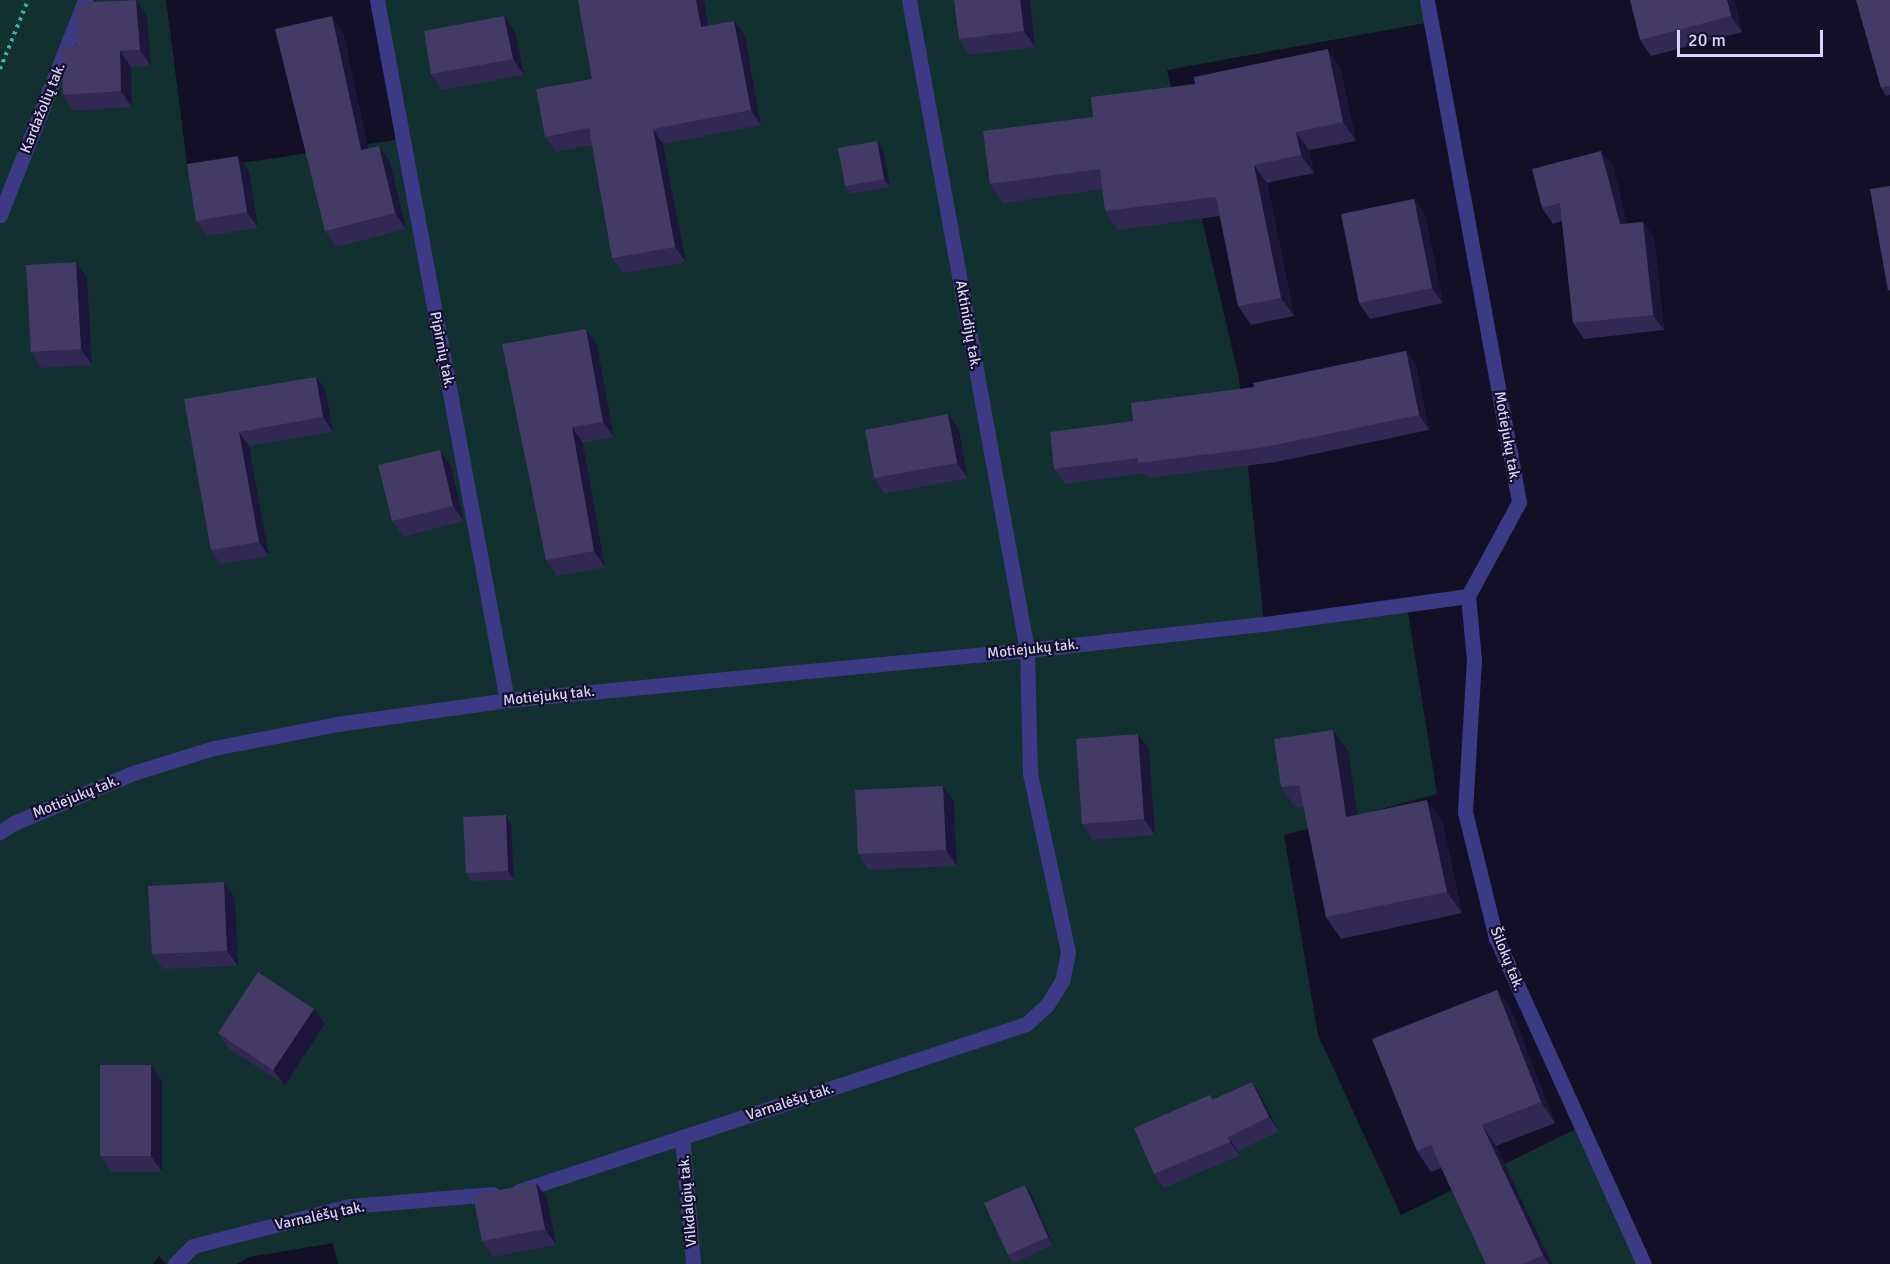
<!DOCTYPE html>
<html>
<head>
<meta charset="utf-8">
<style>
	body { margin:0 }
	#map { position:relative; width:1890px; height:1264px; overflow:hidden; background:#130f26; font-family:Signika,sans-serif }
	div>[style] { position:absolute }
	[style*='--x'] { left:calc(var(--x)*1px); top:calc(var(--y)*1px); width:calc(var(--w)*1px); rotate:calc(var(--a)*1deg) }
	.green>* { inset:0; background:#12302f }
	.path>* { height:4px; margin-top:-2px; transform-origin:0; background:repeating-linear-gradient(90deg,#2fb8b0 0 3px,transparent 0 7.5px) }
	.street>* { height:15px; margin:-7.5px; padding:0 7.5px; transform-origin:7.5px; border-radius:7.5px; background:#3d3a85 }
	.wall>* { inset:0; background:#312854 }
	.shaded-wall>* { inset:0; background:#1d163a }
	.building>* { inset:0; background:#433a66 }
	span { translate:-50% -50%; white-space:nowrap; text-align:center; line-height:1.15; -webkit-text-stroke:4.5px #130f26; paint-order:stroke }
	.street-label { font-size:15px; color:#d9d4ff }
	.scale { position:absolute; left:1677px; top:30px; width:146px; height:27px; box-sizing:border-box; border:3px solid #d9d4ff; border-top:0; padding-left:8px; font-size:18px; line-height:21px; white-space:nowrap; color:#d9d4ff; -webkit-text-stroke:4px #130f26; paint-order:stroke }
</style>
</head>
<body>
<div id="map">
	<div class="green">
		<i style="clip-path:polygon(0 0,166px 0,188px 171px,402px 139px,377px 0,1427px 0,1431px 22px,1167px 70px,1239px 378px,1264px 623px,1407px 606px,1437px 794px,1284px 835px,1318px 1035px,1401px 1215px,1582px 1126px,1644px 1264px,338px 1264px,333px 1243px,249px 1257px,236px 1264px,166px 1264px,159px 1256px,153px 1264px,0 1264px)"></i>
	</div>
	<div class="path">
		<i style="--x:0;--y:69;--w:74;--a:-67.9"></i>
	</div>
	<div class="street">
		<i style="--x:377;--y:0;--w:712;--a:79.48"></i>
		<i style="--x:0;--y:215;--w:231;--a:-68.4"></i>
		<i style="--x:1468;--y:596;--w:63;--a:84.6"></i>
		<i style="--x:1474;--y:659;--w:153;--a:93.4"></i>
		<i style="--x:1465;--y:812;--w:130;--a:76.2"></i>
		<i style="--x:1496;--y:938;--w:358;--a:65.6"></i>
		<i style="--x:0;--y:832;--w:17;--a:-33"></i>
		<i style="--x:14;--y:823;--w:129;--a:-22.8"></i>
		<i style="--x:133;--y:773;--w:85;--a:-17.2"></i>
		<i style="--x:214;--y:748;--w:125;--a:-11"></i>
		<i style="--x:337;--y:724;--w:172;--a:-8"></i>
		<i style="--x:507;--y:700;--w:522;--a:-5.49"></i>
		<i style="--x:1027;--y:650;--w:238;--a:-6.3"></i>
		<i style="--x:1264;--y:624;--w:206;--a:-7.8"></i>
		<i style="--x:1468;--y:596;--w:107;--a:-61.5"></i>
		<i style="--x:1519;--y:502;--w:510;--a:-100.39"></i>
		<i style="--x:682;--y:1137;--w:127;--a:85"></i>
		<i style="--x:519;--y:1191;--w:534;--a:-18.23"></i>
		<i style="--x:1026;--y:1024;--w:28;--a:-42"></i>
		<i style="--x:1047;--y:1005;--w:28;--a:-58"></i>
		<i style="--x:1062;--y:981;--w:30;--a:-78"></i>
		<i style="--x:1068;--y:952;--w:183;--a:-102"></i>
		<i style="--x:1030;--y:773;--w:123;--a:-91.4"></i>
		<i style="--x:1027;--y:650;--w:661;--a:-100.29"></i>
		<i style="--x:175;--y:1264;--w:25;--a:-45"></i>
		<i style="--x:193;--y:1246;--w:162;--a:-14.3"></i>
		<i style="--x:350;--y:1206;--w:143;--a:-4.8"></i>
	</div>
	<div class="wall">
		<i style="clip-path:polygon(578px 0,704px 0,708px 26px,745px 36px,761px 125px,663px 144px,686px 262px,623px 273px,612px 258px,592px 145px,556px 152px,545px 137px,592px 79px)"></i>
		<i style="clip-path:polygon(954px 0,1030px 0,1035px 47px,970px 55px,959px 39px)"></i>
		<i style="clip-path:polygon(1734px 0,1742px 32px,1651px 56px,1640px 40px)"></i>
		<i style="clip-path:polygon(1890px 0,1890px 95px,1886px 96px,1881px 88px)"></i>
		<i style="clip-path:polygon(147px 16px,151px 66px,131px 67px,132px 107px,74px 111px,63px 95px,77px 46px)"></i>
		<i style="clip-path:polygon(515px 31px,524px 75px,442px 90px,431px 74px)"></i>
		<i style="clip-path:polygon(343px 32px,368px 149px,390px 162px,406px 229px,336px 247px,325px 231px)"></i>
		<i style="clip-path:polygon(1340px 67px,1356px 141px,1309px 150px,1314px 173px,1267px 183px,1294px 316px,1251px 325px,1238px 306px,1220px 216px,1118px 230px,1105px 211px,1103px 189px,1003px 203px,990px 184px)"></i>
		<i style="clip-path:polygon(883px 149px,890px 187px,851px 194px,845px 186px)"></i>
		<i style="clip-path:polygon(1613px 166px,1627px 224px,1643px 222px,1654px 238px,1664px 330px,1584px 339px,1573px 323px,1562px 221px,1553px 224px,1542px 208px)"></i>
		<i style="clip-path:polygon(249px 171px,258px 228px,207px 236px,196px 221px)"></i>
		<i style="clip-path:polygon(1414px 199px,1425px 215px,1443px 303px,1370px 319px,1359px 303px)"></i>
		<i style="clip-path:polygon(87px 278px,92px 365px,42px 368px,31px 352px)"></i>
		<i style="clip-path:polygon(502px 344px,597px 345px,614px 437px,583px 443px,605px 567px,557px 576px,546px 560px)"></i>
		<i style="clip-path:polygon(1406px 351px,1416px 366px,1429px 430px,1276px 462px,1149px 478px,1145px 473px,1065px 484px,1054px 469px,1133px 421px,1254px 387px)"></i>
		<i style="clip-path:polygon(326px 391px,333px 432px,249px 446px,269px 556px,221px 564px,211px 550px,184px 399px)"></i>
		<i style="clip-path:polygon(959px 430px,968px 478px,885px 494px,874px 478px)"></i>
		<i style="clip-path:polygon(440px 450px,451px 466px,464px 521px,403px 537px,392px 521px)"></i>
		<i style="clip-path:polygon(1138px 734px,1149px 750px,1155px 835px,1093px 840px,1082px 824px)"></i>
		<i style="clip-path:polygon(1348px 751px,1357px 815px,1442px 821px,1462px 913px,1341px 939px,1326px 917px,1304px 807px,1296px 808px,1281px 787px)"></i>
		<i style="clip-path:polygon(954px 802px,957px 866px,869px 870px,858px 854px)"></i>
		<i style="clip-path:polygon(506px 815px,511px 824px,514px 880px,471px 881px,466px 873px)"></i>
		<i style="clip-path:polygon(224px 882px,235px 898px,238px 966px,163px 969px,152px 954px)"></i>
		<i style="clip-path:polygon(1497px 990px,1511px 1010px,1555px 1123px,1496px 1146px,1552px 1264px,1486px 1264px,1441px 1168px,1431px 1172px,1417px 1151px)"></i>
		<i style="clip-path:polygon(314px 1009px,325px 1024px,285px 1085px,229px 1049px,218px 1033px)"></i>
		<i style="clip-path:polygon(162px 1081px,162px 1172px,111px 1172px,100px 1156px)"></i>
		<i style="clip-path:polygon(1210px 1095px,1214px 1100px,1261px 1096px,1279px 1131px,1238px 1151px,1240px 1155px,1164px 1188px,1154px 1174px)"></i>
		<i style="clip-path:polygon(536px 1183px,547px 1198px,556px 1245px,493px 1257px,482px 1241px)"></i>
		<i style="clip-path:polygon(1031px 1193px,1053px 1245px,1013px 1263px,1008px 1255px)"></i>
	</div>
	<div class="shaded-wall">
		<i style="clip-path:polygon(136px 0,147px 16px,151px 66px,140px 50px)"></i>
		<i style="clip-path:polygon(696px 0,704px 0,711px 42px,701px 27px)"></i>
		<i style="clip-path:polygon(1020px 0,1030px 0,1035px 47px,1024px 31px)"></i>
		<i style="clip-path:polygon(1727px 0,1734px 0,1742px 32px,1731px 16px)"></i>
		<i style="clip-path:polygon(332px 16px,343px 32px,372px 166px,361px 150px)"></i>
		<i style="clip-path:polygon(504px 16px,515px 31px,524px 75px,513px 59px)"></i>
		<i style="clip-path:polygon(734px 21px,745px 36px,761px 125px,751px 110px)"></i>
		<i style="clip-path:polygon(1328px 49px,1340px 67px,1356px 141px,1343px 122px)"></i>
		<i style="clip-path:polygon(120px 51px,131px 67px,132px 107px,121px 91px)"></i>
		<i style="clip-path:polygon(653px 129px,663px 144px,686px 262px,675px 247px)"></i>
		<i style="clip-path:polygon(1296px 132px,1309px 150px,1314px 173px,1301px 155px)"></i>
		<i style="clip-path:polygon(877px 141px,883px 149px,890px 187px,884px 179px)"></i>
		<i style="clip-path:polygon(379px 146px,390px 162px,406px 229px,395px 213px)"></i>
		<i style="clip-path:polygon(1601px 151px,1613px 166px,1631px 240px,1620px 224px)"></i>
		<i style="clip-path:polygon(238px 156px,249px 171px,258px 228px,247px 212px)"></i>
		<i style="clip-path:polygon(1254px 165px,1267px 183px,1294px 316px,1281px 298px)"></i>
		<i style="clip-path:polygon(1414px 199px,1425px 215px,1443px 303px,1432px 288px)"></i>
		<i style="clip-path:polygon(1643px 222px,1654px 238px,1664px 330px,1653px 315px)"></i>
		<i style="clip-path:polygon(76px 262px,87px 278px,92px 365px,81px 349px)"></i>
		<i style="clip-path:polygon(586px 329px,597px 345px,614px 437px,603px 422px)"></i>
		<i style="clip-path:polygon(1406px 351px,1416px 366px,1429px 430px,1419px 415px)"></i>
		<i style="clip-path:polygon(316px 377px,326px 391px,333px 432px,323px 417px)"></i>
		<i style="clip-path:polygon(948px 414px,959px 430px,968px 478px,957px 463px)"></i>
		<i style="clip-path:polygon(572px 427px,583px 443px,605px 567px,594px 551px)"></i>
		<i style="clip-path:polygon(239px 432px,249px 446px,269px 556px,259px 542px)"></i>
		<i style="clip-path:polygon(440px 450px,451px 466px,464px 521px,453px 506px)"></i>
		<i style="clip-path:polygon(1333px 730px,1348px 751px,1361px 838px,1346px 817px)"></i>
		<i style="clip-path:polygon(1138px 734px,1149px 750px,1155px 835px,1144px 819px)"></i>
		<i style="clip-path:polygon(943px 786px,954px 802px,957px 866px,946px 850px)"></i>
		<i style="clip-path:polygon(1427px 800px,1442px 821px,1462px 913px,1447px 892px)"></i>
		<i style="clip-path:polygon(506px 815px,511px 824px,514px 880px,508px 871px)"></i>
		<i style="clip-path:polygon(224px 882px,235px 898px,238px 966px,227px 951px)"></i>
		<i style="clip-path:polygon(1497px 990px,1511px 1010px,1555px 1123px,1541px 1102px)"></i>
		<i style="clip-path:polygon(314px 1009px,325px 1024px,285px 1085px,273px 1070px)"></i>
		<i style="clip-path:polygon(151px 1065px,162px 1081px,162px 1172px,151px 1156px)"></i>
		<i style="clip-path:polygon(1252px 1082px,1261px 1096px,1279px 1131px,1269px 1117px)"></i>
		<i style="clip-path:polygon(1482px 1125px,1496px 1146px,1552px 1264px,1549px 1264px,1543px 1255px)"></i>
		<i style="clip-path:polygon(1228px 1137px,1238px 1151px,1240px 1155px,1230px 1142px)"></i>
		<i style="clip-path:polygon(536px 1183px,547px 1198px,556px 1245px,545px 1229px)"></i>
		<i style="clip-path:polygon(1025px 1185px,1031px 1193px,1053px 1245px,1048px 1237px)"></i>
	</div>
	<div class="building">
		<i style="clip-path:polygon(136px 0,140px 50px,120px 51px,121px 91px,63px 95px,61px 47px,77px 46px,77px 3px)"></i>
		<i style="clip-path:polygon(578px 0,696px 0,701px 27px,734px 21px,751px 110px,653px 129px,675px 247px,612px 258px,589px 128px,545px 137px,536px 89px,592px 79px)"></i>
		<i style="clip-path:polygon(954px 0,1020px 0,1024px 31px,959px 39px)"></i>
		<i style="clip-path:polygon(1630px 0,1727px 0,1731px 16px,1640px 40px)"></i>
		<i style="clip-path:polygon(1856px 0,1890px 0,1890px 86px,1881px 88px)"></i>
		<i style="clip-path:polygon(332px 16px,361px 150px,379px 146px,395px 213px,325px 231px,275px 29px)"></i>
		<i style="clip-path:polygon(504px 16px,513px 59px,431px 74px,424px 31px)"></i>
		<i style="clip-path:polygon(1328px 49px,1343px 122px,1296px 132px,1301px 155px,1254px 165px,1281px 298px,1238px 306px,1216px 197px,1105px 211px,1100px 169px,990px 184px,983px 131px,1093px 117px,1091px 97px,1195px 84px,1194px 77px)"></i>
		<i style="clip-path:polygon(877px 141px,884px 179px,845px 186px,838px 148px)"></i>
		<i style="clip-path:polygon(1601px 151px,1620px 224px,1643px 222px,1653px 315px,1573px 323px,1560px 203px,1542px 208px,1532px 169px)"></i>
		<i style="clip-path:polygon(238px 156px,247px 212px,196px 221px,187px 164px)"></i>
		<i style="clip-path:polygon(1890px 186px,1890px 290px,1888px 291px,1870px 189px)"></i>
		<i style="clip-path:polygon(1414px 199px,1432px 288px,1359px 303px,1341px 214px)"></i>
		<i style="clip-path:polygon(76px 262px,81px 349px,31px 352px,26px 265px)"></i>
		<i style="clip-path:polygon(586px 329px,603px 422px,572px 427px,594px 551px,546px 560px,502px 344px)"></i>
		<i style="clip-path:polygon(1406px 351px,1419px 415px,1265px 447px,1138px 463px,1138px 458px,1054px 469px,1050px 432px,1133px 421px,1131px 403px,1254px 387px,1253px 383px)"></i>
		<i style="clip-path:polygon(316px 377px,323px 417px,239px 432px,259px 542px,211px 550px,184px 399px)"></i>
		<i style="clip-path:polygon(948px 414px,957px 463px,874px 478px,865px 430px)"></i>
		<i style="clip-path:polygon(440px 450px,453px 506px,392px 521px,378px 465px)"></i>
		<i style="clip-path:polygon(1333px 730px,1346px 817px,1427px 800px,1447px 892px,1326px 917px,1299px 785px,1281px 787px,1274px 739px)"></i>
		<i style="clip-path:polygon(1138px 734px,1144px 819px,1082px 824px,1076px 739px)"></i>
		<i style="clip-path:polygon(943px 786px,946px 850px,858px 854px,855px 790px)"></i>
		<i style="clip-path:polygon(506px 815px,508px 871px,466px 873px,463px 817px)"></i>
		<i style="clip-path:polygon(224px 882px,227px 951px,152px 954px,148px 886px)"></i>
		<i style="clip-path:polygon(258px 972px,314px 1009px,273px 1070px,218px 1033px)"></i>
		<i style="clip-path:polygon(1497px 990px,1541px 1102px,1482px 1125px,1543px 1255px,1523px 1264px,1486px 1264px,1431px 1145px,1417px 1151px,1372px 1039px)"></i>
		<i style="clip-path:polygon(100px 1065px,151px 1065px,151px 1156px,100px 1156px)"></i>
		<i style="clip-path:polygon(1252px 1082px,1269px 1117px,1228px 1137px,1230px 1142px,1154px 1174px,1134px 1128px,1210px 1095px,1212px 1100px)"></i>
		<i style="clip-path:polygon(536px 1183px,545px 1229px,482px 1241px,473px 1195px)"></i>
		<i style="clip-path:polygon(1025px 1185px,1048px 1237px,1008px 1255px,984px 1203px)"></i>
	</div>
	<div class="street-label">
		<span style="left:43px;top:108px;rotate:-68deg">Kardažolių tak.</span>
		<span style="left:968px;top:325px;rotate:80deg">Aktinidijų tak.</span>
		<span style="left:442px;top:350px;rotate:79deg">Pipirnių tak.</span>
		<span style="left:1507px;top:437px;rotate:80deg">Motiejukų tak.</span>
		<span style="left:1033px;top:649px;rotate:-6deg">Motiejukų tak.</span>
		<span style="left:549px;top:696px;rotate:-6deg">Motiejukų tak.</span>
		<span style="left:76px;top:797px;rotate:-22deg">Motiejukų tak.</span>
		<span style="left:1507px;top:959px;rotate:68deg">Šilokų tak.</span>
		<span style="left:790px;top:1102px;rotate:-18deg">Varnalėšų tak.</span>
		<span style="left:688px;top:1201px;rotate:-95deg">Vilkdalgių tak.</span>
		<span style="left:320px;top:1216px;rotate:-12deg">Varnalėšų tak.</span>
	</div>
	<div class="scale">20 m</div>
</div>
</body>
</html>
